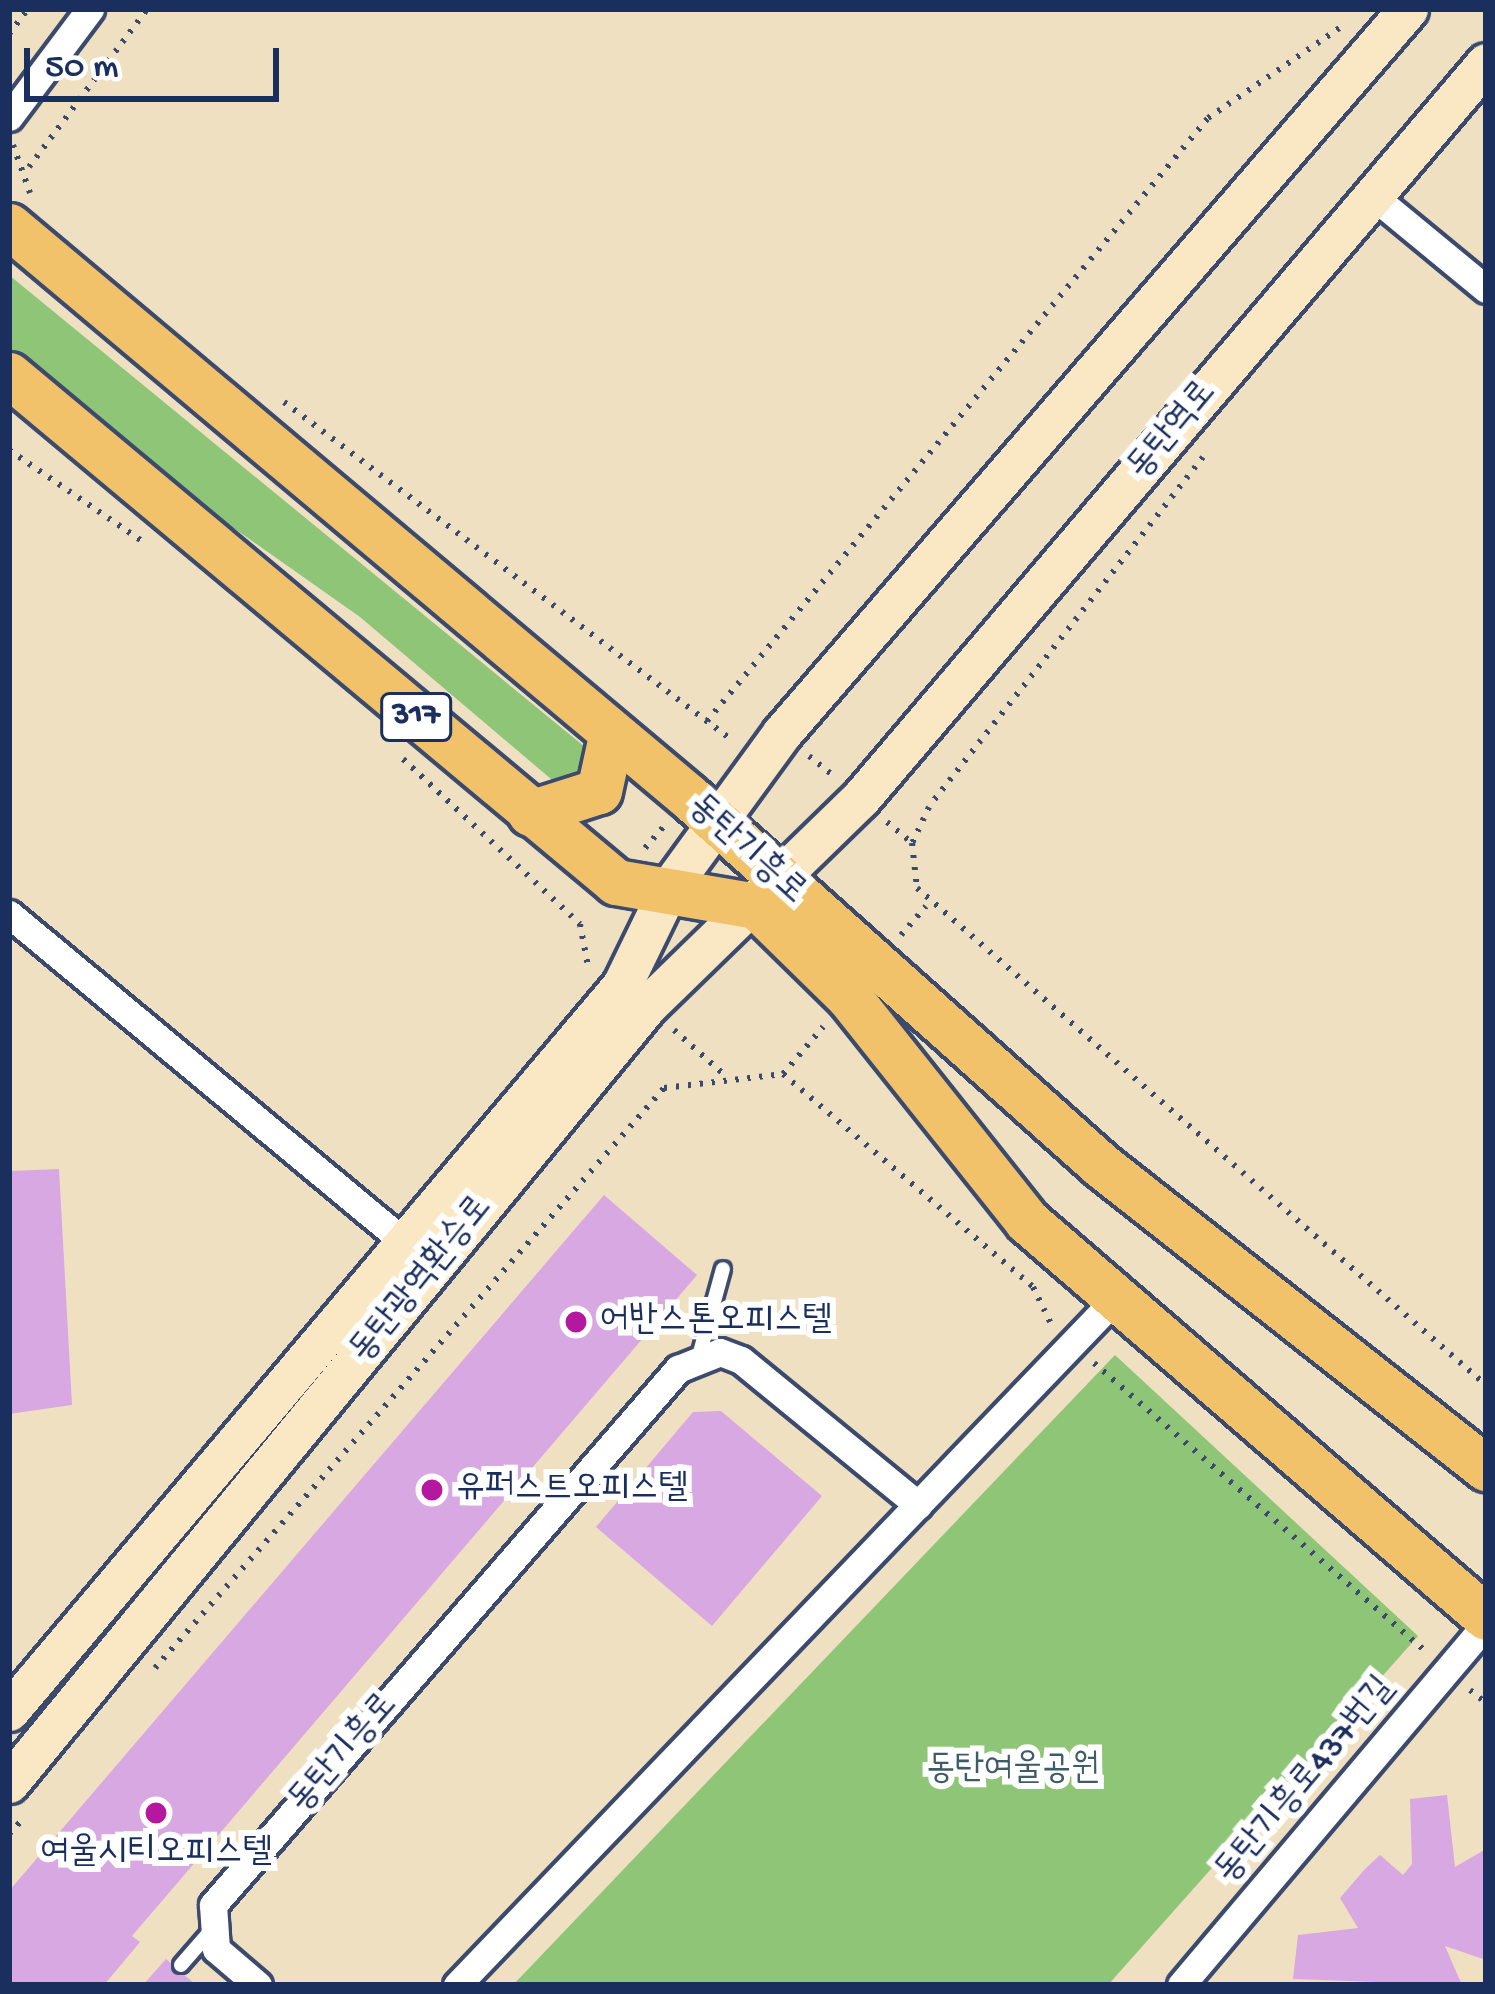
<!DOCTYPE html>
<html>
<head>
<meta charset="utf-8">
<style>
	body { margin:0 }
	#map { position:relative; width:1495px; height:1994px; overflow:hidden; background:#f0e0c2; font-family:"Gochi Hand","Poor Story",sans-serif }
	div>[style] { position:absolute }
	[style*='--x'] { left:calc(var(--x)*1px); top:calc(var(--y)*1px); width:calc(var(--w)*1px); rotate:calc(var(--a)*1deg) }
	.green>* { inset:0; background:#8ec577 }
	.building>* { inset:0; background:#d7a8e1 }
	.path>* { height:6px; margin-top:-3px; transform-origin:0; background:repeating-linear-gradient(90deg,#3b4a6d 0 3px,transparent 0 12px) }
	.roads { filter:drop-shadow(3px 0 #3b4a6d) drop-shadow(-3px 0 #3b4a6d) drop-shadow(0 3px #3b4a6d) drop-shadow(0 -3px #3b4a6d) }
	.lane>* { height:14px; margin:-7px; padding:0 7px; transform-origin:7px; border-radius:7px; background:#fff }
	.street>* { height:27px; margin:-13.5px; padding:0 13.5px; transform-origin:13.5px; border-radius:13.5px; background:#fff }
	.secondary>* { height:39px; margin:-19.5px; padding:0 19.5px; transform-origin:19.5px; border-radius:19.5px; background:#fae7c3 }
	.primary>* { height:45px; margin:-22.5px; padding:0 22.5px; transform-origin:22.5px; border-radius:22.5px; background:#f2c26a }
	.dots>* { width:33px; height:33px; translate:-50% -50%; box-sizing:border-box; border:6px solid #fff; border-radius:50% }
	span { translate:-50% -50%; white-space:nowrap; text-align:center; line-height:1.15; -webkit-text-stroke:12px #fff; paint-order:stroke }
	.shield-label span { padding:3px 9px; background:#fff; border:3px solid; border-radius:9px; -webkit-text-stroke-width:0 }
	.shield-label { font-size:33px; color:#1b2f5e; font-weight:700 }
	.street-label { font-size:36px; color:#1b2f5e }
	.poi-label { font-size:36px; color:#1b2f5e }
	.left { translate:0 -50%; text-align:left }
	.park-label { font-size:36px; color:#3e5c66 }
	.frame { position:absolute; inset:0; border:12px solid #1b2f5e; pointer-events:none }
	.scale { position:absolute; left:24px; top:48px; width:255px; height:54px; box-sizing:border-box; border:6px solid #1b2f5e; border-top:0; padding-left:15px; font-size:36px; line-height:42px; white-space:nowrap; color:#1b2f5e; -webkit-text-stroke:9px #fff; paint-order:stroke }
</style>
</head>
<body>
<div id="map">
	<div class="green">
		<i style="clip-path:polygon(9px 275px,585px 747px,594px 760px,564px 790px,360px 617px,137px 460px,9px 353px)"></i>
		<i style="clip-path:polygon(1115px 1355px,1418px 1636px,1108px 1985px,513px 1985px)"></i>
	</div>
	<div class="building">
		<i style="clip-path:polygon(59px 1169px,72px 1405px,9px 1414px,9px 1171px)"></i>
		<i style="clip-path:polygon(604px 1195px,697px 1275px,132px 1936px,140px 1942px,104px 1985px,9px 1985px,9px 1891px)"></i>
		<i style="clip-path:polygon(721px 1411px,822px 1496px,712px 1626px,596px 1527px,693px 1412px)"></i>
		<i style="clip-path:polygon(1447px 1795px,1455px 1867px,1486px 1849px,1486px 1960px,1445px 1946px,1462px 1985px,1293px 1979px,1298px 1935px,1358px 1928px,1340px 1898px,1365px 1869px,1380px 1855px,1403px 1875px,1412px 1864px,1410px 1799px)"></i>
		<i style="clip-path:polygon(166px 1959px,196px 1985px,143px 1985px)"></i>
	</div>
	<div class="path">
		<i style="--x:9;--y:34;--w:31;--a:-53"></i>
		<i style="--x:13;--y:145;--w:51;--a:70.5"></i>
		<i style="--x:29;--y:167;--w:197;--a:-53.2"></i>
		<i style="--x:284;--y:402;--w:563;--a:37.05"></i>
		<i style="--x:9;--y:450;--w:165;--a:34.4"></i>
		<i style="--x:1203;--y:457;--w:444;--a:128.1"></i>
		<i style="--x:929;--y:807;--w:40;--a:115"></i>
		<i style="--x:912;--y:843;--w:45;--a:83.7"></i>
		<i style="--x:917;--y:888;--w:755;--a:41.14"></i>
		<i style="--x:707;--y:721;--w:784;--a:-50.28"></i>
		<i style="--x:1208;--y:118;--w:165;--a:-34.4"></i>
		<i style="--x:809;--y:756;--w:35;--a:39"></i>
		<i style="--x:403;--y:759;--w:242;--a:43"></i>
		<i style="--x:580;--y:924;--w:43;--a:79.2"></i>
		<i style="--x:887;--y:822;--w:33;--a:40"></i>
		<i style="--x:645;--y:848;--w:29;--a:-49"></i>
		<i style="--x:901;--y:935;--w:38;--a:-49"></i>
		<i style="--x:674;--y:1030;--w:71;--a:41.6"></i>
		<i style="--x:783;--y:1074;--w:62;--a:-49.6"></i>
		<i style="--x:1094;--y:1363;--w:437;--a:41"></i>
		<i style="--x:155;--y:1668;--w:772;--a:-48.73"></i>
		<i style="--x:664;--y:1088;--w:120;--a:-6.7"></i>
		<i style="--x:783;--y:1074;--w:328;--a:40.4"></i>
		<i style="--x:1033;--y:1287;--w:39;--a:64"></i>
		<i style="--x:1470;--y:1690;--w:21;--a:39"></i>
		<i style="--x:9;--y:1834;--w:22;--a:-47"></i>
	</div>
	<div class="roads">
		<div class="lane">
			<i style="--x:699;--y:1356;--w:90;--a:-74.6"></i>
			<i style="--x:181;--y:1965;--w:41;--a:-48.9"></i>
		</div>
		<div class="street">
			<i style="--x:9;--y:117;--w:135;--a:-53.1"></i>
			<i style="--x:1373;--y:196;--w:146;--a:39.5"></i>
			<i style="--x:9;--y:914;--w:520;--a:39.69"></i>
			<i style="--x:258;--y:1985;--w:55;--a:-139.4"></i>
			<i style="--x:216;--y:1949;--w:44;--a:-93.9"></i>
			<i style="--x:213;--y:1905;--w:710;--a:-49.06"></i>
			<i style="--x:678;--y:1369;--w:45;--a:-22"></i>
			<i style="--x:720;--y:1352;--w:22;--a:21"></i>
			<i style="--x:741;--y:1360;--w:229;--a:39.3"></i>
			<i style="--x:457;--y:1985;--w:951;--a:-46.19"></i>
			<i style="--x:1181;--y:1985;--w:473;--a:-49.8"></i>
		</div>
		<div class="secondary">
			<i style="--x:9;--y:1711;--w:950;--a:-49.82"></i>
			<i style="--x:622;--y:985;--w:108;--a:-64.1"></i>
			<i style="--x:669;--y:888;--w:192;--a:-53.9"></i>
			<i style="--x:782;--y:733;--w:957;--a:-49.15"></i>
			<i style="--x:9;--y:1783;--w:1005;--a:-50.61"></i>
			<i style="--x:647;--y:1006;--w:297;--a:-44.2"></i>
			<i style="--x:860;--y:799;--w:966;--a:-49.62"></i>
		</div>
		<div class="primary">
			<i style="--x:9;--y:226;--w:888;--a:40.02"></i>
			<i style="--x:689;--y:797;--w:554;--a:41.78"></i>
			<i style="--x:1102;--y:1166;--w:489;--a:38.2"></i>
			<i style="--x:9;--y:375;--w:791;--a:39.87"></i>
			<i style="--x:616;--y:882;--w:142;--a:9.7"></i>
			<i style="--x:756;--y:906;--w:130;--a:44.4"></i>
			<i style="--x:849;--y:997;--w:286;--a:51.5"></i>
			<i style="--x:1027;--y:1221;--w:606;--a:40.79"></i>
			<i style="--x:530;--y:813;--w:72;--a:-17.7"></i>
			<i style="--x:599;--y:791;--w:56;--a:-77.7"></i>
		</div>
	</div>
	<div class="dots">
		<i style="left:576px;top:1322px;background:#b5179e"></i>
		<i style="left:432px;top:1490px;background:#b5179e"></i>
		<i style="left:156px;top:1813px;background:#b5179e"></i>
	</div>
	<div class="shield-label">
		<span style="left:416px;top:717px">317</span>
	</div>
	<div class="street-label">
		<span style="left:1173px;top:431px;rotate:-50deg">동탄역로</span>
		<span style="left:746px;top:850px;rotate:42deg">동탄기흥로</span>
		<span style="left:422px;top:1280px;rotate:-51deg">동탄광역환승로</span>
		<span style="left:344px;top:1754px;rotate:-49deg">동탄기흥로</span>
		<span style="left:1306px;top:1781px;rotate:-50deg">동탄기흥로437번길</span>
	</div>
	<div class="poi-label">
		<span class="left" style="left:600px;top:1322px">어반스톤오피스텔</span>
		<span class="left" style="left:456px;top:1490px">유퍼스트오피스텔</span>
		<span style="left:156px;top:1854px">여울시티오피스텔</span>
	</div>
	<div class="park-label">
		<span style="left:1013px;top:1771px">동탄여울공원</span>
	</div>
	<div class="frame"></div>
	<div class="scale">50 m</div>
</div>
</body>
</html>
